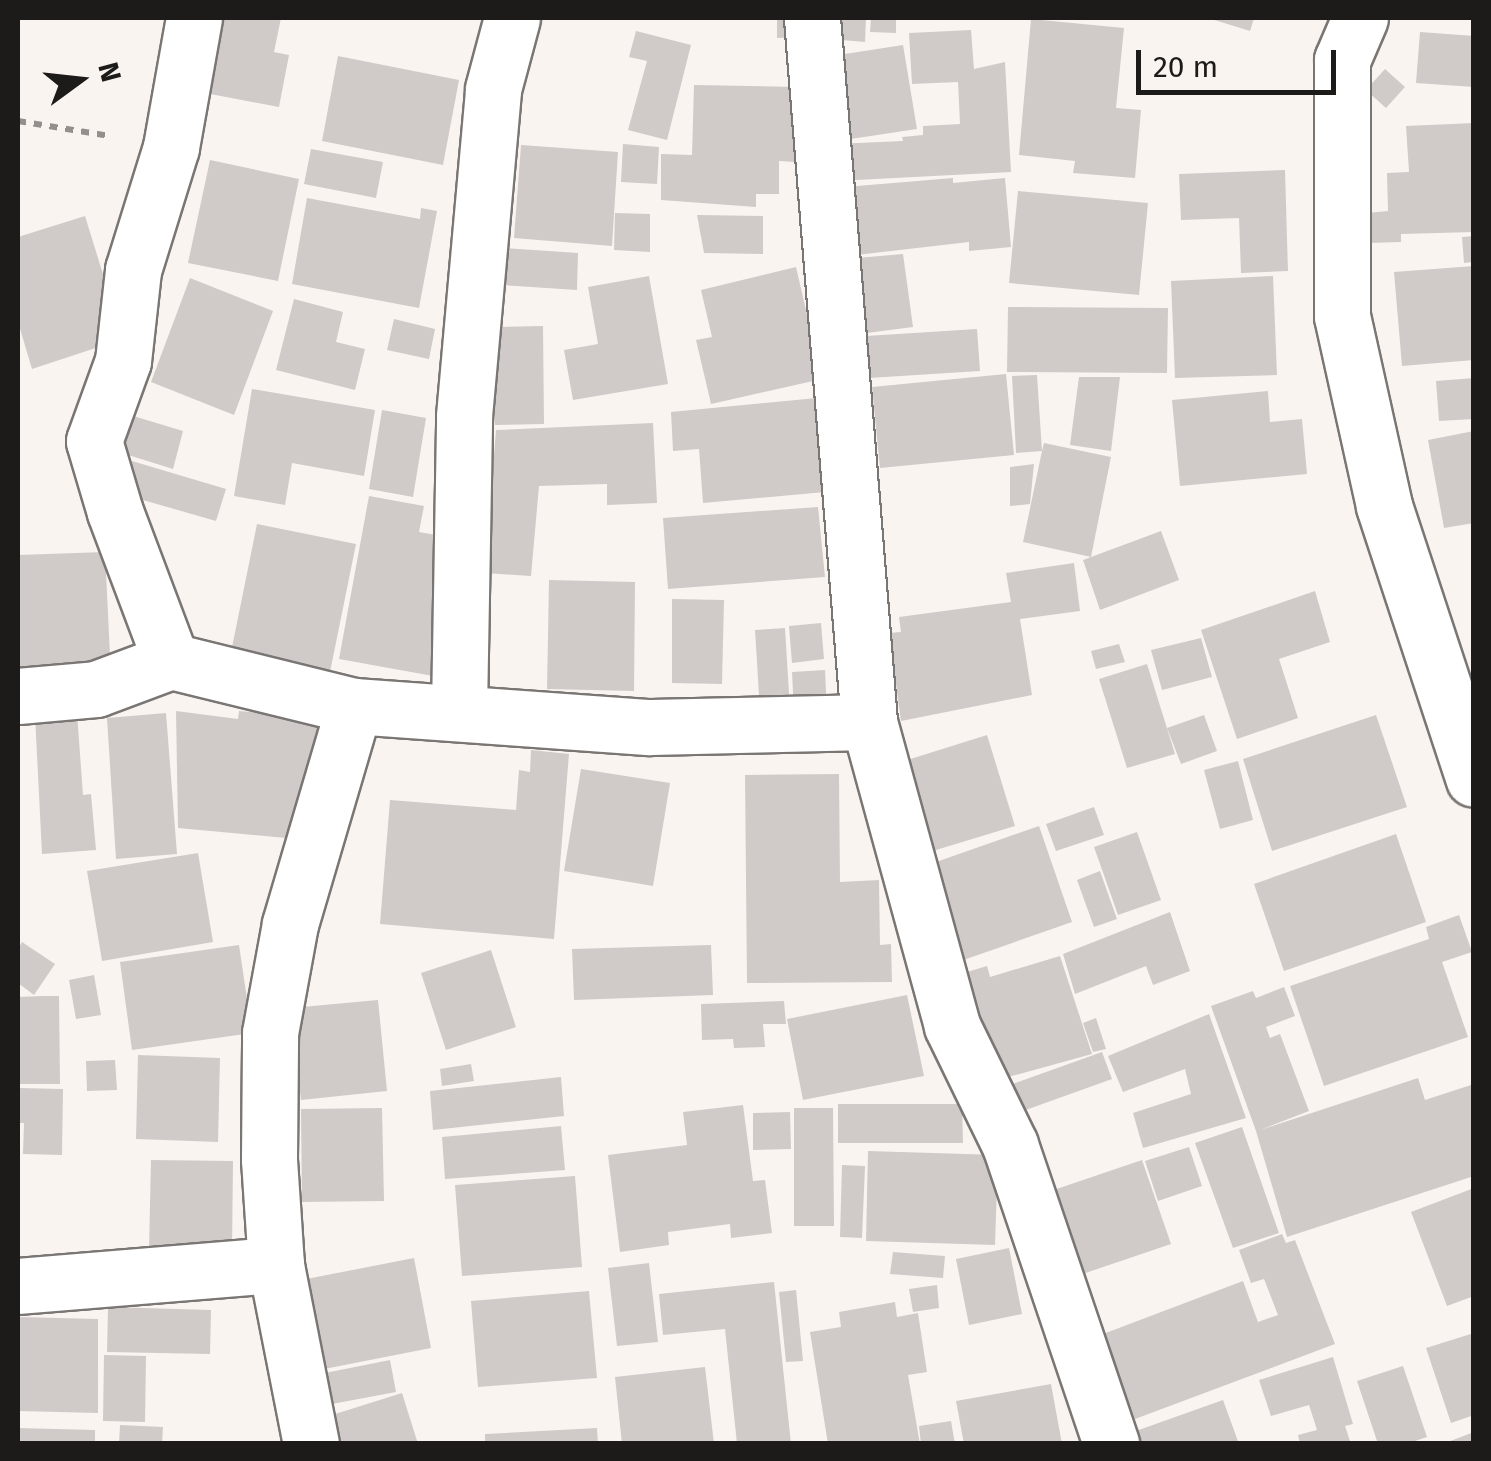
<!DOCTYPE html>
<html>
<head>
<meta charset="utf-8">
<style>
	body { margin:0 }
	#map { position:relative; width:1491px; height:1461px; overflow:hidden; background:#faf4f1; font-family:"Fira Sans",sans-serif }
	div>[style] { position:absolute }
	[style*='--x'] { left:calc(var(--x)*1px); top:calc(var(--y)*1px); width:calc(var(--w)*1px); rotate:calc(var(--a)*1deg) }
	.building>* { inset:0; background:#d0cac9 }
	.path>* { height:6px; margin-top:-3px; transform-origin:0; background:repeating-linear-gradient(90deg,#938f8d 0 8px,transparent 0 16px) }
	.roads { filter:drop-shadow(2px 0 #7a7673) drop-shadow(-2px 0 #7a7673) drop-shadow(0 2px #7a7673) drop-shadow(0 -2px #7a7673) }
	.minor>* { height:55px; margin:-27.5px; padding:0 27.5px; transform-origin:27.5px; border-radius:27.5px; background:#fff }
	span { translate:-50% -50%; white-space:nowrap; text-align:center; line-height:1.15; -webkit-text-stroke:9px #faf4f1; paint-order:stroke }
	.frame { position:absolute; inset:0; border:20px solid #1d1b1a; pointer-events:none }
	.north { position:absolute; left:30px; top:30px; width:100px; height:100px; -webkit-text-stroke:8px #faf4f1; paint-order:stroke; rotate:75deg; font-size:28px; font-weight:700; line-height:40px; text-align:center; color:#1d1b1a }
	.north::after { content:''; display:block; margin:auto; width:35px; height:45px; background:#1d1b1a; clip-path:polygon(50% 0,100% 100%,50% 72%,0 100%) }
	.scale { position:absolute; left:1136px; top:50px; width:200px; height:45px; box-sizing:border-box; border:5px solid #1d1b1a; border-top:0; padding-left:12px; font-size:30px; line-height:35px; white-space:nowrap; color:#1d1b1a; -webkit-text-stroke:8px #faf4f1; paint-order:stroke }
</style>
</head>
<body>
<div id="map">
	<div class="building">
		<i style="clip-path:polygon(214px 18px,281px 18px,274px 52px,289px 55px,279px 107px,200px 92px)"></i>
		<i style="clip-path:polygon(777px 18px,810px 18px,811px 37px,777px 38px)"></i>
		<i style="clip-path:polygon(820px 18px,866px 18px,865px 42px,818px 38px)"></i>
		<i style="clip-path:polygon(871px 18px,896px 18px,896px 33px,870px 32px)"></i>
		<i style="clip-path:polygon(1208px 18px,1254px 18px,1250px 31px)"></i>
		<i style="clip-path:polygon(1031px 19px,1124px 28px,1116px 108px,1141px 110px,1135px 178px,1073px 173px,1075px 161px,1019px 155px)"></i>
		<i style="clip-path:polygon(971px 30px,974px 69px,1005px 62px,1011px 172px,837px 181px,835px 144px,903px 141px,902px 137px,923px 135px,923px 126px,960px 124px,958px 82px,912px 84px,909px 33px)"></i>
		<i style="clip-path:polygon(636px 31px,691px 45px,667px 140px,628px 130px,647px 61px,629px 57px)"></i>
		<i style="clip-path:polygon(1420px 32px,1474px 36px,1474px 87px,1416px 83px)"></i>
		<i style="clip-path:polygon(903px 45px,917px 129px,831px 142px,819px 58px)"></i>
		<i style="clip-path:polygon(338px 56px,459px 80px,443px 165px,322px 141px)"></i>
		<i style="clip-path:polygon(1385px 69px,1405px 87px,1386px 108px,1366px 90px)"></i>
		<i style="clip-path:polygon(694px 85px,797px 87px,795px 162px,779px 161px,779px 194px,756px 194px,756px 207px,661px 200px,661px 154px,692px 155px)"></i>
		<i style="clip-path:polygon(1474px 123px,1474px 232px,1401px 234px,1401px 242px,1368px 243px,1367px 213px,1388px 211px,1387px 173px,1409px 172px,1406px 126px)"></i>
		<i style="clip-path:polygon(623px 144px,659px 147px,657px 184px,621px 182px)"></i>
		<i style="clip-path:polygon(521px 145px,618px 152px,612px 246px,514px 238px)"></i>
		<i style="clip-path:polygon(311px 149px,383px 162px,376px 198px,304px 184px)"></i>
		<i style="clip-path:polygon(210px 160px,299px 179px,278px 281px,188px 263px)"></i>
		<i style="clip-path:polygon(1285px 170px,1288px 271px,1241px 273px,1239px 218px,1181px 220px,1179px 174px)"></i>
		<i style="clip-path:polygon(953px 178px,953px 183px,1005px 178px,1011px 247px,969px 251px,969px 242px,839px 257px,833px 188px)"></i>
		<i style="clip-path:polygon(1018px 191px,1148px 203px,1139px 295px,1009px 283px)"></i>
		<i style="clip-path:polygon(307px 198px,420px 219px,421px 208px,437px 211px,419px 308px,292px 284px)"></i>
		<i style="clip-path:polygon(615px 213px,650px 214px,650px 252px,614px 250px)"></i>
		<i style="clip-path:polygon(697px 215px,763px 216px,763px 254px,704px 253px)"></i>
		<i style="clip-path:polygon(85px 216px,123px 339px,32px 369px,18px 322px,18px 237px)"></i>
		<i style="clip-path:polygon(1474px 236px,1474px 262px,1464px 263px,1462px 237px)"></i>
		<i style="clip-path:polygon(504px 248px,578px 253px,577px 290px,502px 285px)"></i>
		<i style="clip-path:polygon(903px 254px,913px 327px,867px 333px,857px 258px)"></i>
		<i style="clip-path:polygon(1474px 266px,1474px 360px,1402px 366px,1394px 272px)"></i>
		<i style="clip-path:polygon(796px 267px,822px 379px,711px 404px,696px 340px,712px 337px,701px 290px)"></i>
		<i style="clip-path:polygon(649px 276px,668px 384px,573px 400px,564px 350px,598px 344px,588px 287px)"></i>
		<i style="clip-path:polygon(1273px 276px,1277px 375px,1175px 378px,1171px 281px)"></i>
		<i style="clip-path:polygon(190px 278px,273px 311px,234px 415px,151px 382px)"></i>
		<i style="clip-path:polygon(294px 299px,343px 312px,336px 342px,365px 349px,355px 390px,276px 370px)"></i>
		<i style="clip-path:polygon(1008px 307px,1168px 308px,1167px 373px,1007px 372px)"></i>
		<i style="clip-path:polygon(394px 319px,435px 329px,429px 359px,387px 350px)"></i>
		<i style="clip-path:polygon(543px 326px,544px 424px,495px 425px,494px 327px)"></i>
		<i style="clip-path:polygon(977px 329px,980px 371px,869px 378px,866px 336px)"></i>
		<i style="clip-path:polygon(1006px 374px,1014px 455px,880px 468px,872px 387px)"></i>
		<i style="clip-path:polygon(1037px 375px,1042px 451px,1044px 443px,1111px 457px,1091px 557px,1023px 542px,1042px 451px,1016px 453px,1012px 376px)"></i>
		<i style="clip-path:polygon(1079px 377px,1120px 377px,1111px 451px,1070px 445px)"></i>
		<i style="clip-path:polygon(1474px 378px,1474px 419px,1439px 421px,1436px 381px)"></i>
		<i style="clip-path:polygon(252px 389px,375px 410px,364px 476px,292px 463px,285px 505px,234px 496px)"></i>
		<i style="clip-path:polygon(1268px 391px,1270px 422px,1302px 419px,1307px 474px,1180px 486px,1172px 400px)"></i>
		<i style="clip-path:polygon(827px 397px,836px 491px,703px 503px,699px 449px,673px 451px,671px 412px)"></i>
		<i style="clip-path:polygon(382px 410px,426px 418px,413px 497px,369px 489px)"></i>
		<i style="clip-path:polygon(120px 412px,183px 431px,173px 469px,109px 449px)"></i>
		<i style="clip-path:polygon(653px 423px,657px 503px,607px 505px,607px 484px,539px 486px,531px 576px,485px 573px,496px 430px)"></i>
		<i style="clip-path:polygon(1474px 431px,1474px 523px,1444px 528px,1428px 440px)"></i>
		<i style="clip-path:polygon(132px 461px,226px 489px,216px 521px,122px 494px)"></i>
		<i style="clip-path:polygon(1034px 464px,1030px 504px,1010px 506px,1010px 467px)"></i>
		<i style="clip-path:polygon(369px 496px,424px 506px,419px 532px,459px 539px,433px 676px,339px 659px)"></i>
		<i style="clip-path:polygon(818px 507px,825px 577px,668px 589px,663px 518px)"></i>
		<i style="clip-path:polygon(257px 524px,356px 544px,328px 682px,228px 667px)"></i>
		<i style="clip-path:polygon(1161px 531px,1179px 580px,1100px 610px,1083px 560px)"></i>
		<i style="clip-path:polygon(105px 552px,111px 676px,18px 680px,18px 555px)"></i>
		<i style="clip-path:polygon(1074px 563px,1080px 611px,1020px 619px,1032px 695px,901px 721px,889px 633px,901px 632px,899px 617px,1011px 602px,1006px 573px)"></i>
		<i style="clip-path:polygon(549px 580px,635px 582px,634px 691px,547px 689px)"></i>
		<i style="clip-path:polygon(1315px 591px,1330px 642px,1279px 659px,1298px 718px,1237px 739px,1201px 630px)"></i>
		<i style="clip-path:polygon(672px 599px,724px 600px,722px 684px,672px 683px)"></i>
		<i style="clip-path:polygon(821px 623px,824px 659px,792px 663px,789px 626px)"></i>
		<i style="clip-path:polygon(785px 628px,790px 710px,760px 711px,755px 630px)"></i>
		<i style="clip-path:polygon(1201px 638px,1212px 677px,1162px 690px,1151px 650px)"></i>
		<i style="clip-path:polygon(1119px 644px,1125px 662px,1096px 669px,1091px 651px)"></i>
		<i style="clip-path:polygon(1147px 664px,1175px 754px,1127px 768px,1099px 679px)"></i>
		<i style="clip-path:polygon(825px 670px,827px 712px,794px 714px,792px 672px)"></i>
		<i style="clip-path:polygon(176px 711px,238px 719px,239px 711px,329px 719px,307px 840px,178px 828px)"></i>
		<i style="clip-path:polygon(77px 713px,83px 795px,91px 794px,96px 850px,42px 854px,35px 715px)"></i>
		<i style="clip-path:polygon(166px 713px,177px 854px,116px 859px,107px 718px)"></i>
		<i style="clip-path:polygon(1204px 715px,1217px 751px,1181px 764px,1167px 728px)"></i>
		<i style="clip-path:polygon(1376px 715px,1407px 807px,1272px 851px,1243px 759px)"></i>
		<i style="clip-path:polygon(987px 735px,1015px 826px,913px 857px,885px 767px)"></i>
		<i style="clip-path:polygon(531px 750px,569px 754px,554px 939px,380px 924px,390px 800px,516px 810px,519px 770px,530px 772px)"></i>
		<i style="clip-path:polygon(1238px 761px,1253px 820px,1220px 829px,1204px 770px)"></i>
		<i style="clip-path:polygon(581px 769px,670px 783px,653px 886px,564px 871px)"></i>
		<i style="clip-path:polygon(839px 774px,840px 882px,879px 880px,880px 945px,891px 944px,892px 982px,747px 983px,745px 775px)"></i>
		<i style="clip-path:polygon(1094px 807px,1104px 835px,1056px 851px,1046px 824px)"></i>
		<i style="clip-path:polygon(1039px 826px,1072px 922px,952px 964px,919px 868px)"></i>
		<i style="clip-path:polygon(1137px 832px,1161px 900px,1118px 915px,1094px 847px)"></i>
		<i style="clip-path:polygon(1396px 834px,1426px 922px,1284px 971px,1254px 884px)"></i>
		<i style="clip-path:polygon(198px 853px,213px 942px,102px 961px,87px 871px)"></i>
		<i style="clip-path:polygon(1100px 871px,1117px 919px,1094px 927px,1077px 880px)"></i>
		<i style="clip-path:polygon(1170px 912px,1190px 971px,1153px 985px,1146px 966px,1075px 994px,1063px 954px)"></i>
		<i style="clip-path:polygon(1459px 915px,1472px 952px,1442px 962px,1468px 1037px,1324px 1086px,1290px 986px,1429px 939px,1426px 927px)"></i>
		<i style="clip-path:polygon(22px 942px,55px 964px,34px 995px,18px 983px,18px 949px)"></i>
		<i style="clip-path:polygon(239px 945px,252px 1033px,132px 1050px,120px 962px)"></i>
		<i style="clip-path:polygon(711px 945px,713px 995px,574px 1000px,572px 949px)"></i>
		<i style="clip-path:polygon(491px 950px,516px 1027px,446px 1050px,421px 973px)"></i>
		<i style="clip-path:polygon(1060px 956px,1092px 1054px,983px 1084px,947px 978px,987px 966px,990px 977px)"></i>
		<i style="clip-path:polygon(94px 975px,101px 1015px,76px 1019px,69px 980px)"></i>
		<i style="clip-path:polygon(1284px 987px,1295px 1016px,1266px 1027px,1270px 1038px,1280px 1034px,1309px 1111px,1260px 1130px,1418px 1078px,1425px 1100px,1474px 1084px,1474px 1176px,1287px 1237px,1256px 1131px,1211px 1006px,1253px 991px,1256px 998px)"></i>
		<i style="clip-path:polygon(907px 995px,924px 1076px,803px 1100px,787px 1019px)"></i>
		<i style="clip-path:polygon(42px 996px,59px 996px,60px 1084px,18px 1084px,18px 997px)"></i>
		<i style="clip-path:polygon(378px 1000px,387px 1091px,301px 1100px,291px 1008px)"></i>
		<i style="clip-path:polygon(784px 1001px,786px 1024px,763px 1024px,765px 1047px,734px 1048px,733px 1039px,702px 1040px,701px 1004px)"></i>
		<i style="clip-path:polygon(1209px 1014px,1246px 1118px,1143px 1148px,1133px 1113px,1191px 1094px,1185px 1069px,1123px 1092px,1108px 1056px)"></i>
		<i style="clip-path:polygon(1096px 1018px,1106px 1049px,1093px 1052px,1083px 1023px)"></i>
		<i style="clip-path:polygon(1102px 1052px,1112px 1079px,1006px 1117px,996px 1090px)"></i>
		<i style="clip-path:polygon(138px 1055px,220px 1058px,218px 1142px,136px 1139px)"></i>
		<i style="clip-path:polygon(115px 1060px,117px 1090px,87px 1091px,86px 1061px)"></i>
		<i style="clip-path:polygon(471px 1064px,474px 1081px,442px 1086px,440px 1069px)"></i>
		<i style="clip-path:polygon(561px 1077px,564px 1116px,433px 1130px,430px 1091px)"></i>
		<i style="clip-path:polygon(18px 1088px,63px 1089px,62px 1155px,23px 1154px,24px 1123px,18px 1123px)"></i>
		<i style="clip-path:polygon(838px 1104px,962px 1104px,963px 1143px,838px 1143px)"></i>
		<i style="clip-path:polygon(743px 1105px,753px 1181px,765px 1180px,772px 1233px,731px 1238px,730px 1224px,668px 1232px,669px 1245px,620px 1252px,608px 1155px,687px 1145px,683px 1112px)"></i>
		<i style="clip-path:polygon(382px 1108px,384px 1201px,302px 1202px,301px 1109px)"></i>
		<i style="clip-path:polygon(794px 1108px,833px 1108px,834px 1226px,794px 1226px)"></i>
		<i style="clip-path:polygon(790px 1112px,791px 1149px,753px 1150px,753px 1113px)"></i>
		<i style="clip-path:polygon(561px 1126px,565px 1170px,445px 1179px,442px 1137px)"></i>
		<i style="clip-path:polygon(1242px 1127px,1279px 1233px,1233px 1248px,1195px 1143px)"></i>
		<i style="clip-path:polygon(1189px 1147px,1202px 1186px,1158px 1201px,1145px 1161px)"></i>
		<i style="clip-path:polygon(868px 1151px,998px 1155px,995px 1245px,866px 1241px)"></i>
		<i style="clip-path:polygon(151px 1160px,233px 1161px,232px 1251px,149px 1250px)"></i>
		<i style="clip-path:polygon(1142px 1160px,1171px 1244px,1062px 1281px,1033px 1197px)"></i>
		<i style="clip-path:polygon(842px 1165px,865px 1166px,862px 1238px,840px 1237px)"></i>
		<i style="clip-path:polygon(575px 1176px,582px 1267px,462px 1276px,455px 1185px)"></i>
		<i style="clip-path:polygon(1474px 1188px,1474px 1296px,1447px 1306px,1411px 1212px)"></i>
		<i style="clip-path:polygon(1282px 1234px,1286px 1243px,1295px 1240px,1335px 1344px,1135px 1419px,1103px 1334px,1243px 1281px,1258px 1322px,1278px 1315px,1264px 1279px,1251px 1283px,1239px 1250px)"></i>
		<i style="clip-path:polygon(1009px 1248px,1022px 1314px,969px 1325px,956px 1259px)"></i>
		<i style="clip-path:polygon(893px 1252px,945px 1256px,943px 1278px,890px 1274px)"></i>
		<i style="clip-path:polygon(414px 1258px,431px 1348px,309px 1372px,291px 1282px)"></i>
		<i style="clip-path:polygon(649px 1263px,658px 1342px,617px 1346px,608px 1268px)"></i>
		<i style="clip-path:polygon(774px 1282px,791px 1444px,737px 1444px,725px 1329px,663px 1335px,659px 1294px)"></i>
		<i style="clip-path:polygon(937px 1285px,939px 1308px,913px 1312px,909px 1289px)"></i>
		<i style="clip-path:polygon(796px 1290px,803px 1361px,786px 1362px,779px 1292px)"></i>
		<i style="clip-path:polygon(589px 1291px,597px 1378px,478px 1387px,471px 1301px)"></i>
		<i style="clip-path:polygon(895px 1302px,897px 1317px,918px 1313px,927px 1372px,908px 1375px,920px 1444px,828px 1444px,810px 1332px,841px 1327px,839px 1312px)"></i>
		<i style="clip-path:polygon(108px 1307px,211px 1310px,210px 1354px,107px 1352px)"></i>
		<i style="clip-path:polygon(18px 1317px,98px 1319px,98px 1413px,18px 1411px)"></i>
		<i style="clip-path:polygon(1474px 1333px,1474px 1415px,1451px 1423px,1426px 1348px)"></i>
		<i style="clip-path:polygon(104px 1355px,146px 1356px,145px 1422px,103px 1421px)"></i>
		<i style="clip-path:polygon(1333px 1357px,1353px 1424px,1345px 1426px,1351px 1444px,1300px 1444px,1298px 1435px,1317px 1430px,1309px 1405px,1271px 1416px,1259px 1380px)"></i>
		<i style="clip-path:polygon(390px 1360px,396px 1392px,316px 1407px,310px 1376px)"></i>
		<i style="clip-path:polygon(1403px 1366px,1427px 1437px,1406px 1444px,1378px 1444px,1357px 1381px)"></i>
		<i style="clip-path:polygon(705px 1367px,714px 1444px,622px 1444px,615px 1377px)"></i>
		<i style="clip-path:polygon(1051px 1384px,1062px 1444px,964px 1444px,956px 1401px)"></i>
		<i style="clip-path:polygon(402px 1393px,418px 1444px,323px 1444px,316px 1420px)"></i>
		<i style="clip-path:polygon(1223px 1400px,1239px 1444px,1121px 1444px,1119px 1437px)"></i>
		<i style="clip-path:polygon(951px 1421px,955px 1444px,921px 1444px,919px 1426px)"></i>
		<i style="clip-path:polygon(120px 1425px,163px 1427px,162px 1444px,119px 1444px)"></i>
		<i style="clip-path:polygon(18px 1428px,95px 1430px,95px 1444px,18px 1444px)"></i>
		<i style="clip-path:polygon(597px 1428px,598px 1444px,485px 1444px,485px 1434px)"></i>
		<i style="clip-path:polygon(1474px 1432px,1474px 1444px,1445px 1444px,1445px 1443px)"></i>
	</div>
	<div class="path">
		<i style="--x:18;--y:121;--w:93;--a:9.3"></i>
	</div>
	<div class="roads">
		<div class="minor">
			<i style="--x:812;--y:18;--w:706;--a:85.37"></i>
			<i style="--x:869;--y:722;--w:315;--a:74.7"></i>
			<i style="--x:952;--y:1026;--w:132;--a:64"></i>
			<i style="--x:1010;--y:1145;--w:316;--a:71.3"></i>
			<i style="--x:1360;--y:18;--w:46;--a:113.2"></i>
			<i style="--x:1342;--y:60;--w:256;--a:90"></i>
			<i style="--x:1342;--y:316;--w:195;--a:77.5"></i>
			<i style="--x:1384;--y:506;--w:287;--a:71.8"></i>
			<i style="--x:171;--y:661;--w:159;--a:-110.6"></i>
			<i style="--x:115;--y:512;--w:74;--a:-106.5"></i>
			<i style="--x:94;--y:441;--w:85;--a:-70.1"></i>
			<i style="--x:123;--y:361;--w:92;--a:-83.7"></i>
			<i style="--x:133;--y:270;--w:129;--a:-72.8"></i>
			<i style="--x:171;--y:147;--w:131;--a:-79.9"></i>
			<i style="--x:18;--y:696;--w:78;--a:-5.1"></i>
			<i style="--x:96;--y:689;--w:80;--a:-20.5"></i>
			<i style="--x:171;--y:661;--w:188;--a:13.8"></i>
			<i style="--x:354;--y:706;--w:297;--a:4.1"></i>
			<i style="--x:650;--y:727;--w:219;--a:-1.3"></i>
			<i style="--x:459;--y:711;--w:295;--a:-89"></i>
			<i style="--x:464;--y:416;--w:328;--a:-84.9"></i>
			<i style="--x:493;--y:89;--w:73;--a:-75"></i>
			<i style="--x:18;--y:1286;--w:259;--a:-4.7"></i>
			<i style="--x:311;--y:1444;--w:182;--a:-101.1"></i>
			<i style="--x:276;--y:1265;--w:106;--a:-93.8"></i>
			<i style="--x:269;--y:1159;--w:126;--a:-89.5"></i>
			<i style="--x:270;--y:1033;--w:111;--a:-79.6"></i>
			<i style="--x:290;--y:924;--w:227;--a:-73.6"></i>
		</div>
	</div>
	<div class="frame"></div>
	<div class="north">N</div>
	<div class="scale">20 m</div>
</div>
</body>
</html>
